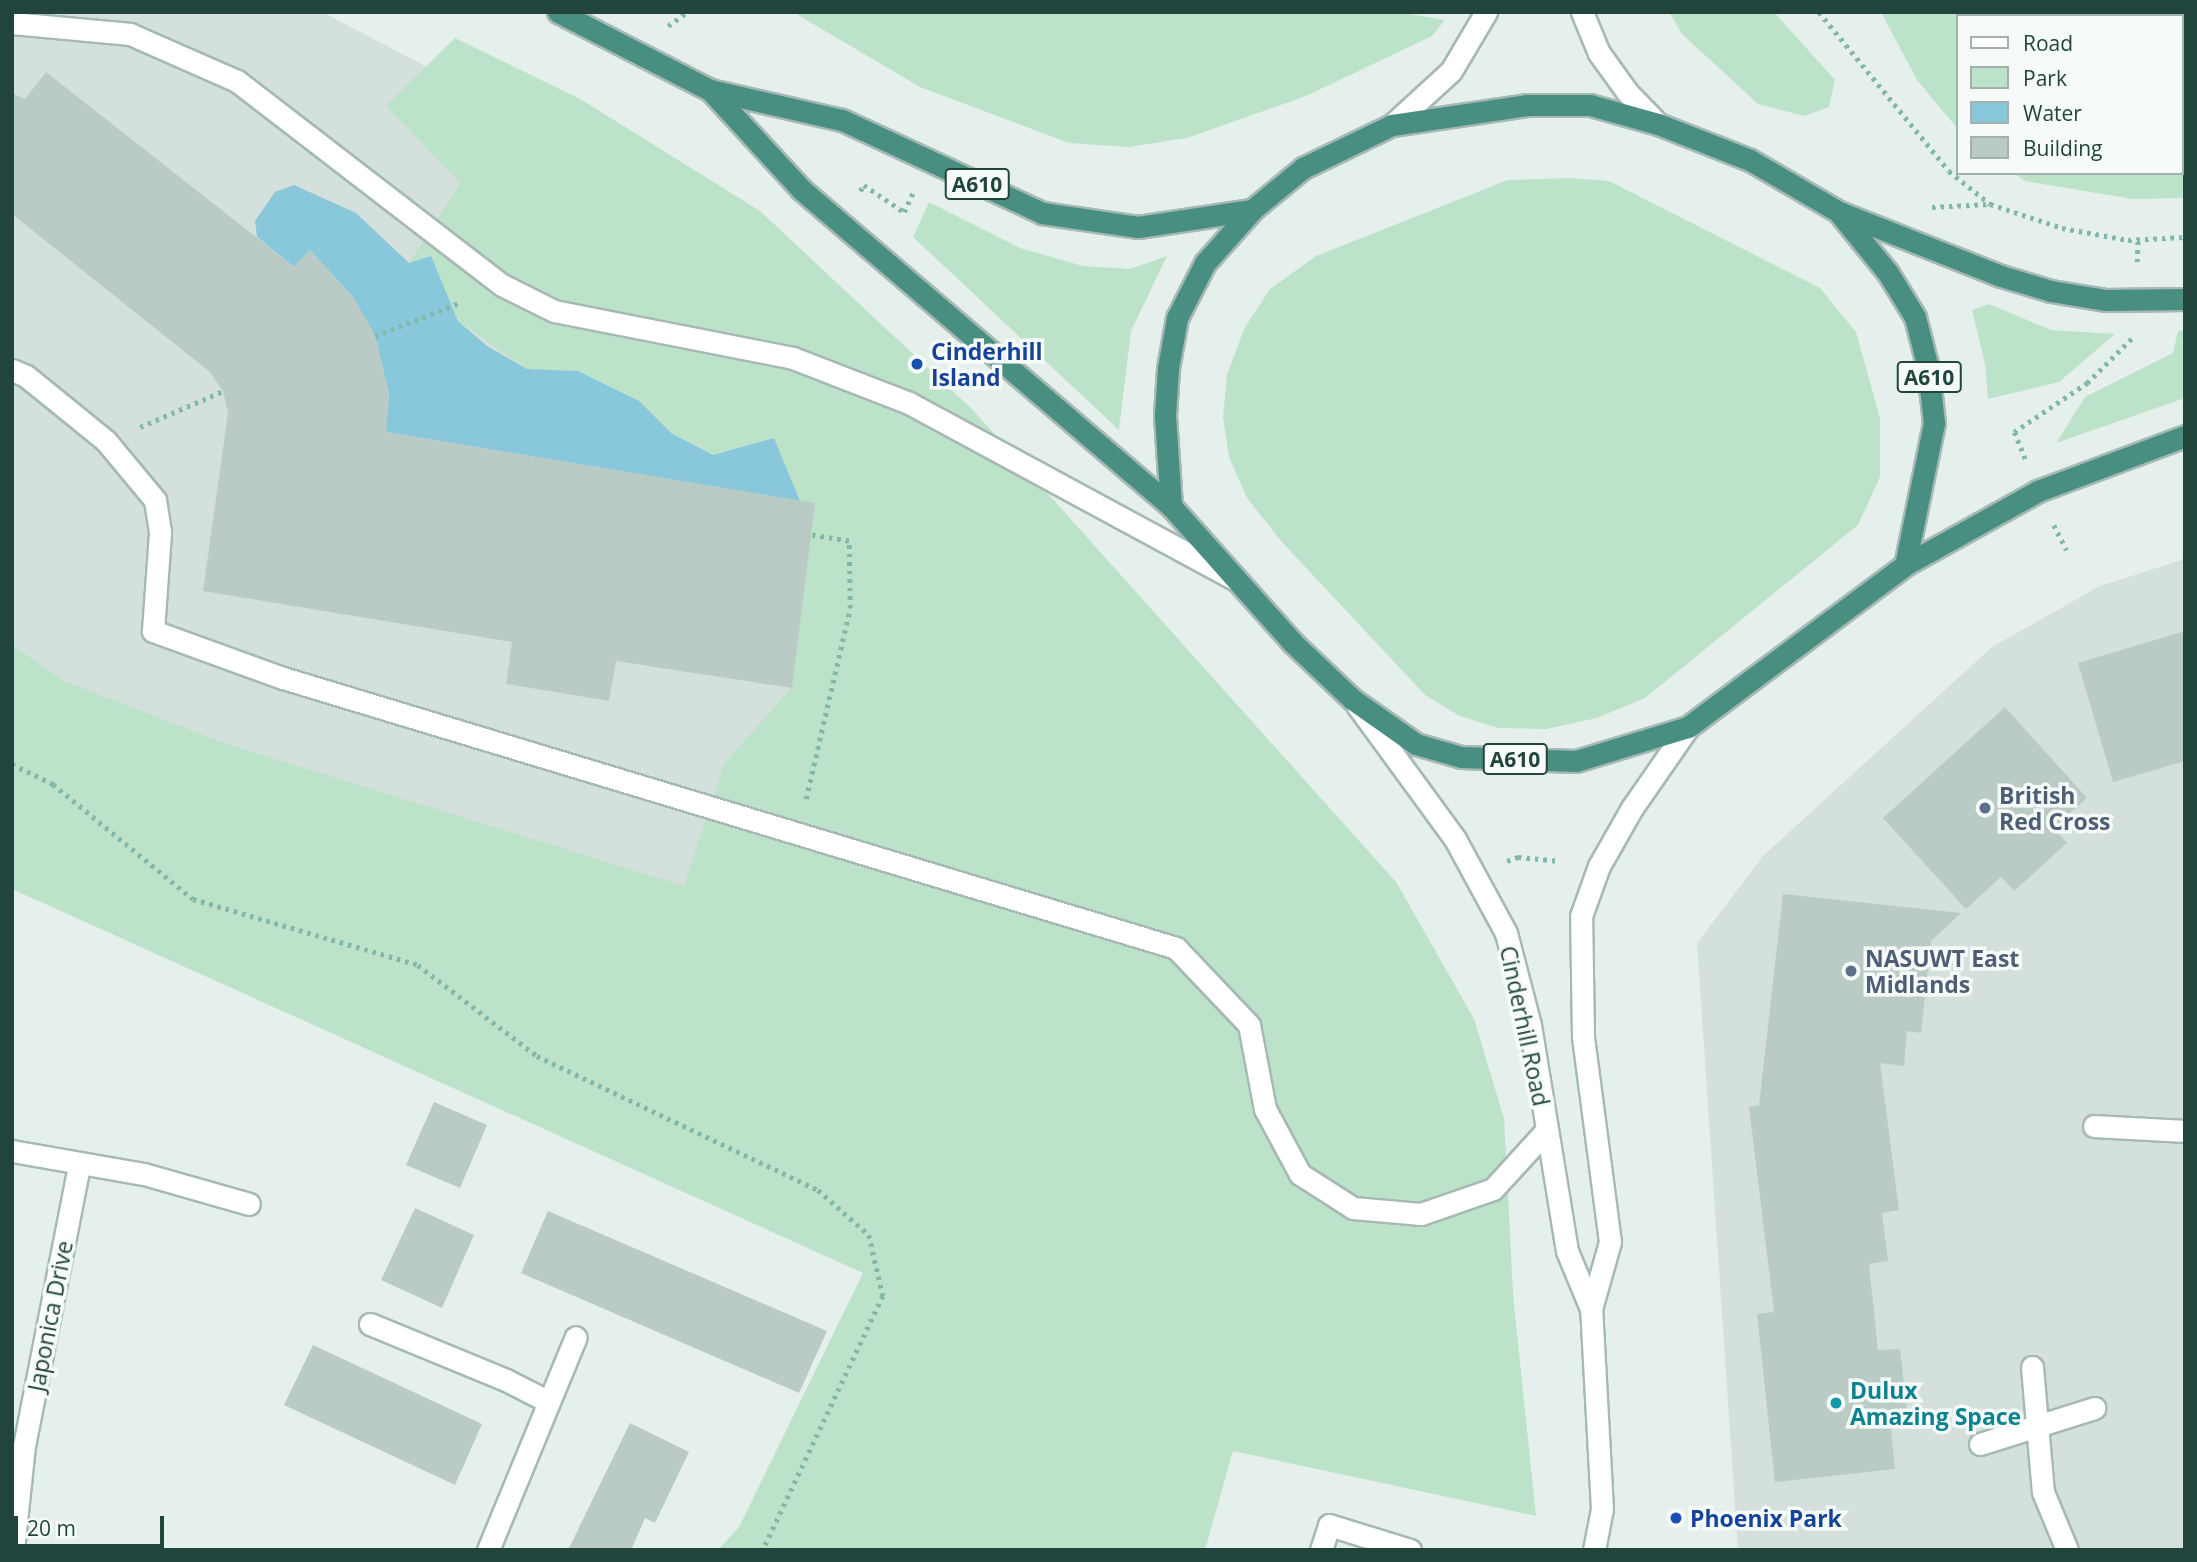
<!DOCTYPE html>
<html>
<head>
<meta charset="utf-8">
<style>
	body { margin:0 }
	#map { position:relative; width:2197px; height:1562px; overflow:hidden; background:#e5f0ec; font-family:"Open Sans",sans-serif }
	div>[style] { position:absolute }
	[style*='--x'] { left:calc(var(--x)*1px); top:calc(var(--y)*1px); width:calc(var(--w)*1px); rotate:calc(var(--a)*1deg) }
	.built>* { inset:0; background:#d3e0db }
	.green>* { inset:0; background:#bce3c9 }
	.water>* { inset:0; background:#88c8da }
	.building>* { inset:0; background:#bacbc5 }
	.path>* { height:4.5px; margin-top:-2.25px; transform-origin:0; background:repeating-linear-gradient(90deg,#82b7a9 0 3.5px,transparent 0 8.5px) }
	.roads { filter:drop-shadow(2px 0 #a6b9b4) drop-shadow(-2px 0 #a6b9b4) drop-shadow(0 2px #a6b9b4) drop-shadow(0 -2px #a6b9b4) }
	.service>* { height:21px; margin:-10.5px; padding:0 10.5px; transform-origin:10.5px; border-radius:10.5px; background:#fff }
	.minor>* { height:21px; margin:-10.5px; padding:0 10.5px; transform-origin:10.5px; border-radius:10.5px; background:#fff }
	.tertiary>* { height:21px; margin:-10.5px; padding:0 10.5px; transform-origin:10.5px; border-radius:10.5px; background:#fff }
	.secondary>* { height:21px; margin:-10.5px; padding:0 10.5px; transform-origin:10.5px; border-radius:10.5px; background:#fff }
	.trunk>* { height:21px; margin:-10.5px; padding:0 10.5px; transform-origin:10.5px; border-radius:10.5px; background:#488f82 }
	.dots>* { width:19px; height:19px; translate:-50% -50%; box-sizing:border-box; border:4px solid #f6fbf9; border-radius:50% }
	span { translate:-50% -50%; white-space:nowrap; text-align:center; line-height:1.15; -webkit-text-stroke:7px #f6fbf9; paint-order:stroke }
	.shield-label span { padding:2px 5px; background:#f6fbf9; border:2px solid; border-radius:5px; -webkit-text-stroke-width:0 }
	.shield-label { font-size:21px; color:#21443d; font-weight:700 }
	.transit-label { font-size:23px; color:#164399; font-weight:700 }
	.left { translate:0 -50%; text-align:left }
	.service-label { font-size:23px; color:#4e5e75; font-weight:700 }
	.street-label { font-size:23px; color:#21443d }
	.culture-label { font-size:23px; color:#0d838f; font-weight:700 }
	.frame { position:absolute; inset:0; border:14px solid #21443d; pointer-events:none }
	.legend { position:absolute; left:1956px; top:14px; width:228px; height:161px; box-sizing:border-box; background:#f6fbf9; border:2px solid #a1b2ae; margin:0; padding:9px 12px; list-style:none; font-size:21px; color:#21443d }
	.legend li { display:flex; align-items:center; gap:14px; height:35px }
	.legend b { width:35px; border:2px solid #a1b2ae }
	.scale { position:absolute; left:14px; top:1516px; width:150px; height:32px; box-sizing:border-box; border:4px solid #21443d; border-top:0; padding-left:9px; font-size:21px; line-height:24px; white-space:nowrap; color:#21443d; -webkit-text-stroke:5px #f6fbf9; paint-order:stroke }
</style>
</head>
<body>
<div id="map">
	<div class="built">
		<i style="clip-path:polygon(12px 12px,322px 12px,490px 100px,1396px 882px,1474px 1019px,1504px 1119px,1513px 1295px,12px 677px)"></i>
		<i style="clip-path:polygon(2185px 559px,2185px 1550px,1738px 1550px,1697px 943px,1763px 856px,1992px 647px,2100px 586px)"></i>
	</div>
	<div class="green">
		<i style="clip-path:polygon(793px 12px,1398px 12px,1445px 20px,1432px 36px,1306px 96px,1187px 138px,1128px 147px,1069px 143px,920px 87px)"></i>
		<i style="clip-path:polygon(1669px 12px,1774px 12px,1835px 80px,1829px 107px,1804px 116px,1758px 104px,1682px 34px)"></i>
		<i style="clip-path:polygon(1970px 12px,2002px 16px,1957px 16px,1957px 128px,1917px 80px,1882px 14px)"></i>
		<i style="clip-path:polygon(2181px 36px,2185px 198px,2132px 199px,2025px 181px,2014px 173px,2181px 173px)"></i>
		<i style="clip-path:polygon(455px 38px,582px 100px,760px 211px,973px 410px,1396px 882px,1474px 1019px,1504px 1119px,1513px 1295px,1536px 1516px,1233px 1451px,1205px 1550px,718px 1550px,739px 1527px,863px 1273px,12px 889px,12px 645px,64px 681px,227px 744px,684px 886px,724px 764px,792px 687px,800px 501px,774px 438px,713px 455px,671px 433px,639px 401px,578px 371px,527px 369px,458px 321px,409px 263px,461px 183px,386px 106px)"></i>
		<i style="clip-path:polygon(1570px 178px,1609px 181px,1820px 288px,1856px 332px,1880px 418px,1880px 477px,1858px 525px,1645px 698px,1597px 718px,1546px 729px,1498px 728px,1460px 716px,1425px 695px,1281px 541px,1247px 498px,1229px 457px,1223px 417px,1227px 375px,1245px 327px,1270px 289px,1316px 256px,1508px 180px)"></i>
		<i style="clip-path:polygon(929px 202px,1020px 248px,1083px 266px,1130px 269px,1167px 256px,1131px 331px,1119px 430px,913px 237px)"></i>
		<i style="clip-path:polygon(1989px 304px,2051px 330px,2115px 334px,2059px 382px,1988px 399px,1985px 364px,1972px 310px)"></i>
		<i style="clip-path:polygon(2185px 330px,2185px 398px,2056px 443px,2085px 397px,2173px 353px,2178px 331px)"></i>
	</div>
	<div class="water">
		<i style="clip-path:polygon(294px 185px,356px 213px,409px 263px,431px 256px,458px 321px,487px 346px,527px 369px,578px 371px,639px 401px,671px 433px,713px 455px,774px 438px,800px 501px,386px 432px,389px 394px,375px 336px,353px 297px,310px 250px,294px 267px,257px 237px,255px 221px,275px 192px)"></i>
	</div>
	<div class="building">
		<i style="clip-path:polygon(46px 72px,294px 267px,310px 250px,353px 297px,375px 336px,389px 394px,386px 432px,815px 503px,792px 688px,616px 661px,609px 701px,506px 684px,512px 642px,203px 591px,228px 413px,223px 391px,210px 372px,12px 214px,12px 93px,25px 99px)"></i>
		<i style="clip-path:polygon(2185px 631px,2185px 761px,2113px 782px,2078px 663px)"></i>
		<i style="clip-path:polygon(2005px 707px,2087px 798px,2053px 828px,2067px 843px,2014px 891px,2001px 877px,1966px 909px,1883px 818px)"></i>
		<i style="clip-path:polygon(1783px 894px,1961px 913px,1931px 941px,1921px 1033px,1907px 1031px,1904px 1066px,1880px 1063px,1899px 1210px,1882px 1213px,1888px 1261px,1869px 1264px,1878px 1350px,1900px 1349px,1908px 1419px,1890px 1421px,1895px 1469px,1775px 1482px,1757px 1314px,1774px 1312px,1749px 1107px,1759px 1105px)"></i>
		<i style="clip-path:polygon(434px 1102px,487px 1125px,460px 1188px,406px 1165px)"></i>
		<i style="clip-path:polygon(415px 1208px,474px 1235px,442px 1308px,381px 1280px)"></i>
		<i style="clip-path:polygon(548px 1211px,827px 1331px,799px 1393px,521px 1273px)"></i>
		<i style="clip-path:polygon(313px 1345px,482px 1424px,455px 1485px,284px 1405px)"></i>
		<i style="clip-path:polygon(630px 1423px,689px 1452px,655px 1523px,645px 1518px,631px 1550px,568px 1550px)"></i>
	</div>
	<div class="path">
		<i style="--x:1819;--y:12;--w:205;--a:50.7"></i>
		<i style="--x:1949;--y:171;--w:53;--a:38.8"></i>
		<i style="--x:1990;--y:204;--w:76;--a:18.4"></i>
		<i style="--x:2062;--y:228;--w:67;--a:10.3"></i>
		<i style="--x:2128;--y:240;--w:57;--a:-3"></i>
		<i style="--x:668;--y:26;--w:24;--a:-36"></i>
		<i style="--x:860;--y:191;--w:7;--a:-56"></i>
		<i style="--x:864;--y:185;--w:48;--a:34"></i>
		<i style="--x:904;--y:212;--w:21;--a:-65"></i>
		<i style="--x:1932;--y:207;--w:57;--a:-3"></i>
		<i style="--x:2137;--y:262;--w:24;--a:-88"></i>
		<i style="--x:375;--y:336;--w:93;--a:-21.3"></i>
		<i style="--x:140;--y:427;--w:90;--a:-23.4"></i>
		<i style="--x:2025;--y:459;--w:29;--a:-112"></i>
		<i style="--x:2014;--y:432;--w:88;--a:-33.9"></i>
		<i style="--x:2087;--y:383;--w:65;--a:-45"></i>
		<i style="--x:2054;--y:525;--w:28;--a:63"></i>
		<i style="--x:12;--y:764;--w:46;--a:26"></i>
		<i style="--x:53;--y:784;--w:181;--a:39.4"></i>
		<i style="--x:193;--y:899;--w:234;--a:16.3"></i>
		<i style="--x:418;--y:965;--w:150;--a:37.4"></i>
		<i style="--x:537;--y:1056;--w:311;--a:25.5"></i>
		<i style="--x:818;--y:1190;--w:68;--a:41.4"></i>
		<i style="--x:869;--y:1235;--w:63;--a:77.1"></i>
		<i style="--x:883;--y:1296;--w:281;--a:115.3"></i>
		<i style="--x:806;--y:799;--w:196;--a:-77"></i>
		<i style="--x:850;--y:608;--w:67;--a:-90.9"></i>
		<i style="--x:849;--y:541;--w:37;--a:-171"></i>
		<i style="--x:1507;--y:861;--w:12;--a:-20"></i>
		<i style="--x:1518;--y:857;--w:42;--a:5.4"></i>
	</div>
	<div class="roads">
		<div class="service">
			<i style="--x:12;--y:23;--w:119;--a:5.3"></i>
			<i style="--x:130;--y:34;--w:117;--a:23.7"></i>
			<i style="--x:237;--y:81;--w:334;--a:37.6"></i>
			<i style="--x:502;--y:285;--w:58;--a:26.6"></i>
			<i style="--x:554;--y:311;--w:244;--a:11.1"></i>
			<i style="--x:793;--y:358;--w:124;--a:21.2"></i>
			<i style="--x:909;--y:403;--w:370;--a:28.4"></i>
			<i style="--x:12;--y:370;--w:15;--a:23"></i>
			<i style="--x:26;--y:376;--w:103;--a:39.1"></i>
			<i style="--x:106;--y:441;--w:77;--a:50.3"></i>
			<i style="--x:155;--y:500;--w:33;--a:81"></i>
			<i style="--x:160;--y:533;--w:98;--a:94.1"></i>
			<i style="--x:153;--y:631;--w:138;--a:19.9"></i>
			<i style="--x:283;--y:678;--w:933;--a:16.82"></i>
			<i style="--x:1176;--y:948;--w:106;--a:46.5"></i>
			<i style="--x:1249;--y:1025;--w:86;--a:79.2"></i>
			<i style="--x:1265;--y:1109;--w:74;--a:61.7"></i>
			<i style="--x:1300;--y:1174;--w:63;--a:32.7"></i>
			<i style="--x:1353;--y:1208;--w:68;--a:5"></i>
			<i style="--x:1421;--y:1214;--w:76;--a:-19.1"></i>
			<i style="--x:1493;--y:1189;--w:79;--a:-47.6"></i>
			<i style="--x:2094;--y:1126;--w:91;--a:3.1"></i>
			<i style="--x:144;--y:1174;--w:109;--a:15.9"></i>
			<i style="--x:370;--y:1324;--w:147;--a:22.4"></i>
			<i style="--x:2032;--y:1367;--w:125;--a:85"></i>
			<i style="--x:1980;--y:1444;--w:120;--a:-17.5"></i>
			<i style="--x:1321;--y:1550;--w:26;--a:-72"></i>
			<i style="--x:1329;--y:1525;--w:85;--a:17.2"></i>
		</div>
		<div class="minor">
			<i style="--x:12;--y:1151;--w:134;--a:9.9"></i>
			<i style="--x:506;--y:1380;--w:48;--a:27.1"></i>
			<i style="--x:2043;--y:1492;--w:63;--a:67.5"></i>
			<i style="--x:13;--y:1550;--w:105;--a:-84"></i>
			<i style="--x:24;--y:1446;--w:285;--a:-78.9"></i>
			<i style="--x:488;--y:1550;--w:230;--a:-67.6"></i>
		</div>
		<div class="tertiary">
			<i style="--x:1357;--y:705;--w:166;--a:53.8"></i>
			<i style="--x:1455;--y:839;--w:107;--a:61.5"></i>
			<i style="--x:1506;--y:933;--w:95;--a:75.4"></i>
			<i style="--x:1530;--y:1025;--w:229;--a:80.7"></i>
			<i style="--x:1567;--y:1251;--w:63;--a:67.5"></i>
			<i style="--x:1594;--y:1550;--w:42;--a:-79"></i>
			<i style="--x:1602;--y:1509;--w:200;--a:-93.1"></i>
			<i style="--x:1591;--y:1309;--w:70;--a:-74.2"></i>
			<i style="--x:1610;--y:1242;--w:207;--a:-97.5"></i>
			<i style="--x:1583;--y:1037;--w:121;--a:-90.9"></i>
			<i style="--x:1581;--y:916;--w:53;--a:-70.2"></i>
			<i style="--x:1599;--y:866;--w:67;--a:-60.4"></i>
			<i style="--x:1632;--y:808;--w:98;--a:-55.3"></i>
		</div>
		<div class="secondary">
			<i style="--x:1582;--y:12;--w:44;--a:67.5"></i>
			<i style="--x:1599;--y:53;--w:48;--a:54.3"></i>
			<i style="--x:1627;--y:92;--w:45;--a:45.9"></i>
			<i style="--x:1392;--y:125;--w:80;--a:-42.5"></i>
			<i style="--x:1451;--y:71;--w:69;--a:-59.3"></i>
		</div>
		<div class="trunk">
			<i style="--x:558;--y:12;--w:171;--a:27.2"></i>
			<i style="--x:710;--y:90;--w:135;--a:12.8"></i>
			<i style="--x:842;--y:120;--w:221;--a:24.9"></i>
			<i style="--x:1042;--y:213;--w:97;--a:8.3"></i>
			<i style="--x:1138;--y:227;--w:115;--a:-8.5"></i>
			<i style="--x:710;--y:90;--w:136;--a:47.4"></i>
			<i style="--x:802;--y:190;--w:486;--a:40.6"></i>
			<i style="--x:1171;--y:506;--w:182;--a:48.3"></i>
			<i style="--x:1292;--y:642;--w:83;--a:43.5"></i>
			<i style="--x:1352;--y:699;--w:78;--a:35.1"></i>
			<i style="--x:1416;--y:744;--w:47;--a:16.1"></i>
			<i style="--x:1461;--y:757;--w:115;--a:2"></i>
			<i style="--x:1576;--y:761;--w:117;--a:-16.9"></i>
			<i style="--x:1688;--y:727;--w:271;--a:-36.7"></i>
			<i style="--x:1905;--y:565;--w:152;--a:-29.1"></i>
			<i style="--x:2038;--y:491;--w:157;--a:-20.5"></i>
			<i style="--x:1840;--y:214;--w:76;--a:50.9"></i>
			<i style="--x:1888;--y:273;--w:52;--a:58.5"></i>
			<i style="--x:1915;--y:317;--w:53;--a:75.7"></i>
			<i style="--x:1928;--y:368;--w:55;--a:83.8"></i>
			<i style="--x:1934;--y:423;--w:145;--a:101.5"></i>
			<i style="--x:1171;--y:506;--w:91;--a:-93.8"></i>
			<i style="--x:1165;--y:415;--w:47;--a:-86.3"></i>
			<i style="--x:1168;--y:368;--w:51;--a:-79.8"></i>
			<i style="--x:1177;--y:318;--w:62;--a:-63"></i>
			<i style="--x:1205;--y:263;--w:71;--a:-48.4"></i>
			<i style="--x:1252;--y:210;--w:66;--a:-39.5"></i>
			<i style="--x:1303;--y:168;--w:99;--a:-25.8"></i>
			<i style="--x:1392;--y:125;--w:136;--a:-8.4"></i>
			<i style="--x:1527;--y:105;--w:63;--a:0"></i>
			<i style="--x:1590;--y:105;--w:71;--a:15.6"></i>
			<i style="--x:1658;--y:124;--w:99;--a:21.4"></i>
			<i style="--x:1750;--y:160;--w:103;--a:30.3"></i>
			<i style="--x:1839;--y:212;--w:174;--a:21.6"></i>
			<i style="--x:2001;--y:276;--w:52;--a:16.7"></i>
			<i style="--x:2051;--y:291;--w:56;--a:9.3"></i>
			<i style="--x:2106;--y:300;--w:79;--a:-0.7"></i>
		</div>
	</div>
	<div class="dots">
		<i style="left:917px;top:364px;background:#1a4fb4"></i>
		<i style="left:1985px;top:808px;background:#5c6f8a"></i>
		<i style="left:1851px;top:971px;background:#5c6f8a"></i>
		<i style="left:1836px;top:1403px;background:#0f9aa8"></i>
		<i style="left:1676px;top:1518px;background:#1a4fb4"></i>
	</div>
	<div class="shield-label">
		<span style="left:977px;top:184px">A610</span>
		<span style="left:1929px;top:377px">A610</span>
		<span style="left:1515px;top:759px">A610</span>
	</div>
	<div class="transit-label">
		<span class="left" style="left:931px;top:364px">Cinderhill<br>Island</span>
		<span class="left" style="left:1690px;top:1518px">Phoenix Park</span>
	</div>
	<div class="service-label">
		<span class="left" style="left:1999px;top:808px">British<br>Red Cross</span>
		<span class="left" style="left:1865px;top:971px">NASUWT East<br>Midlands</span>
	</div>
	<div class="street-label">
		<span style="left:1525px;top:1026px;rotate:78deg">Cinderhill Road</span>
		<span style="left:50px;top:1316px;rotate:-79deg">Japonica Drive</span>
	</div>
	<div class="culture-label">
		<span class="left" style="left:1850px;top:1403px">Dulux<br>Amazing Space</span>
	</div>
	<div class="frame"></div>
	<ul class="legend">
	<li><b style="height:9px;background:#fff"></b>Road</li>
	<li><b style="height:19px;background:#bce3c9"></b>Park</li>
	<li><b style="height:19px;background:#88c8da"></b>Water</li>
	<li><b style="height:19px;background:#bacbc5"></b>Building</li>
	</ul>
	<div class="scale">20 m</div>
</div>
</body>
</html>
